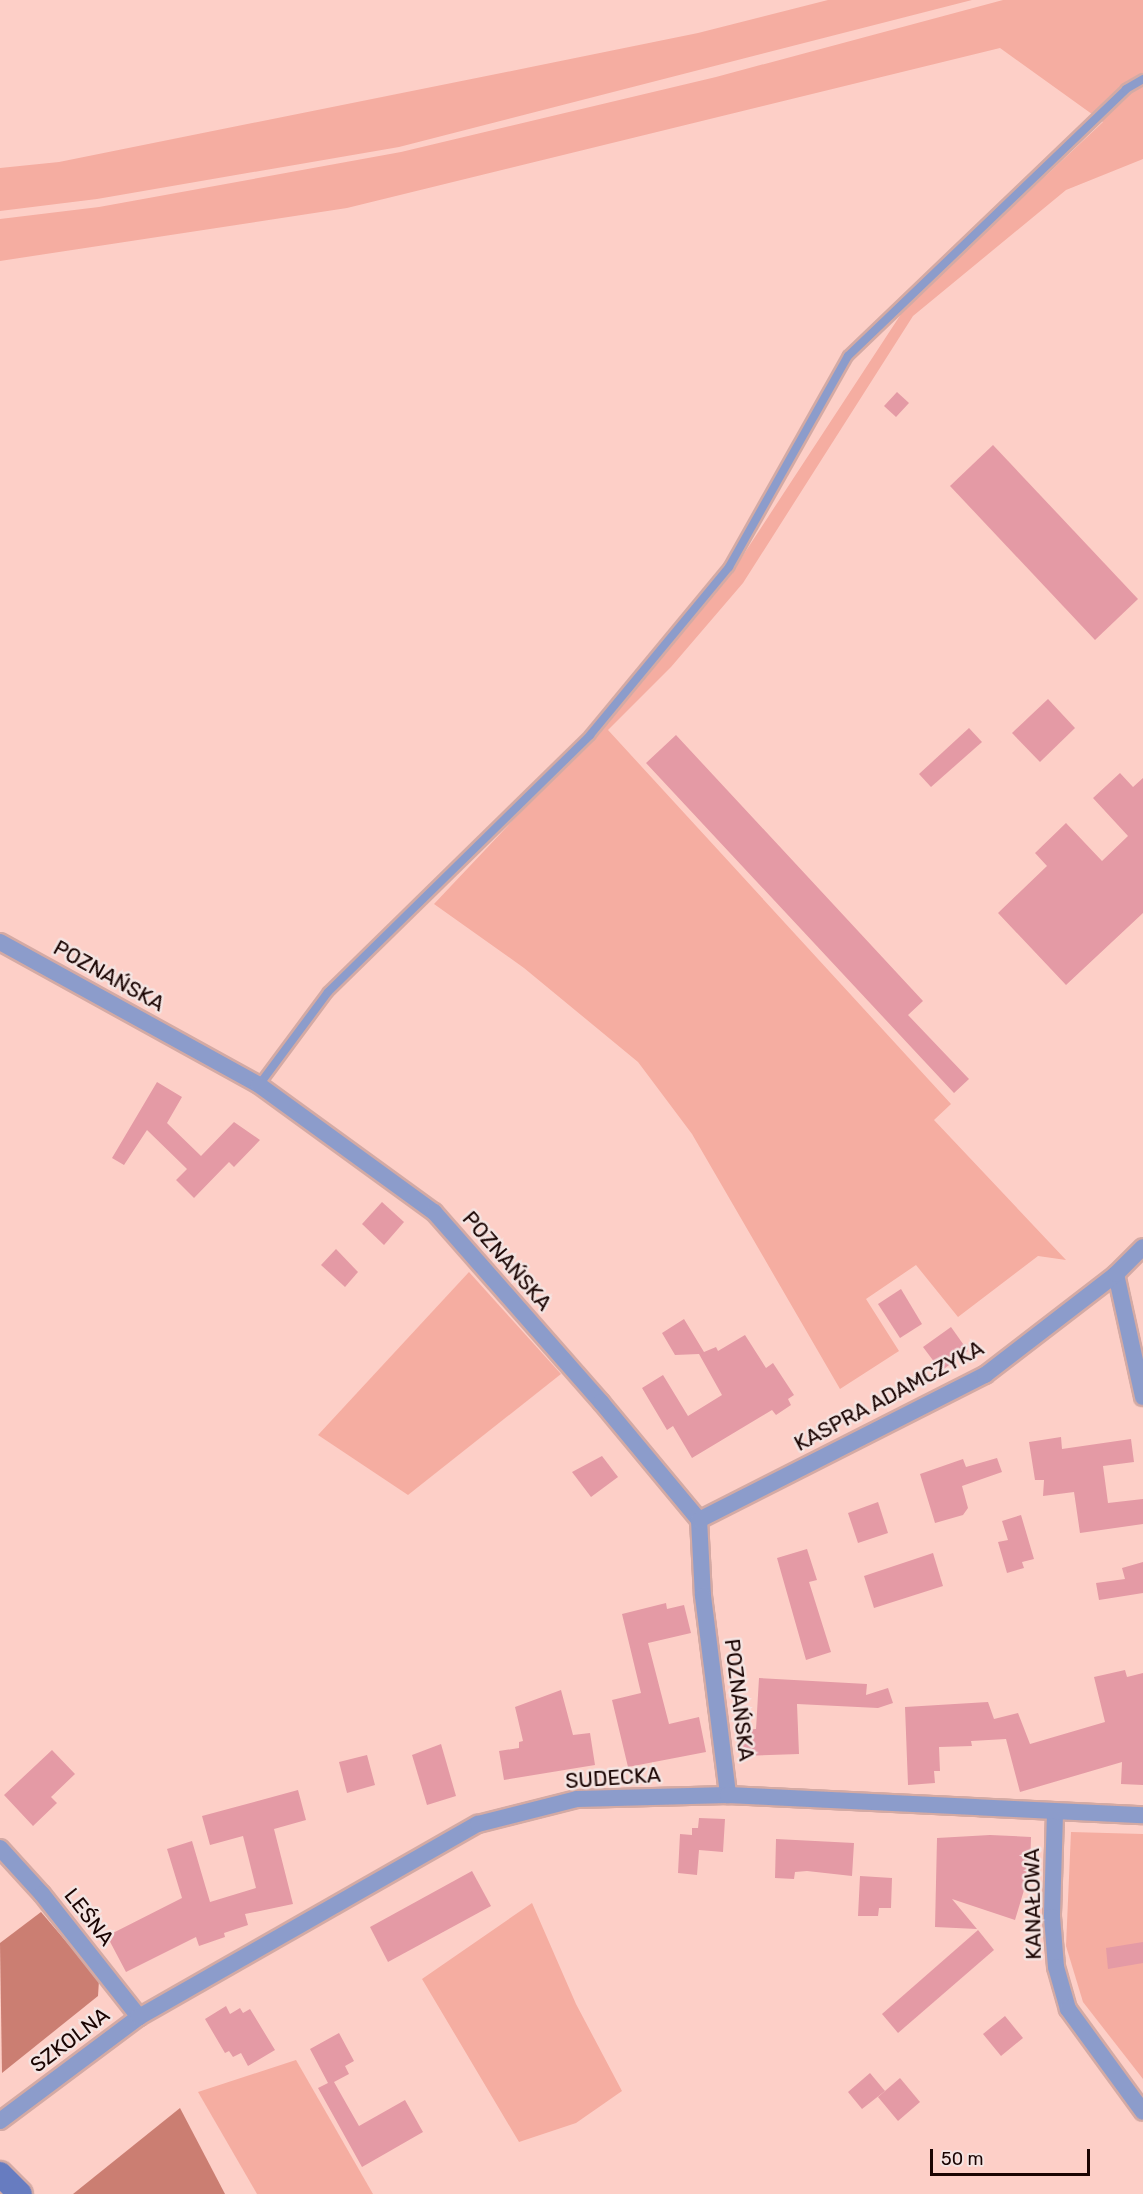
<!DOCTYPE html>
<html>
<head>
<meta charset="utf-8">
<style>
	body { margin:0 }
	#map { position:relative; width:1143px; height:2194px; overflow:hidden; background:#fdcfc7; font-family:Rubik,sans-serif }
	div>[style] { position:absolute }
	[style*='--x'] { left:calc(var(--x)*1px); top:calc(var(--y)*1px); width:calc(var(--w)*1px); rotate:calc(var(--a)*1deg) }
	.green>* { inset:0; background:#f5ada1 }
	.forest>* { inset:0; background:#cb7e72 }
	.building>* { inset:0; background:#e49aa5 }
	.roads { filter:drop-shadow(2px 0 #d4aaa4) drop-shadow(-2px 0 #d4aaa4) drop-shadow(0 2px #d4aaa4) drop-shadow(0 -2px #d4aaa4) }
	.service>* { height:8px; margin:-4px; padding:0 4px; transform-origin:4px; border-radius:4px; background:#8c9ccb }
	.minor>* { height:16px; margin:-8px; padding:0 8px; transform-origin:8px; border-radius:8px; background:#8c9ccb }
	.secondary>* { height:24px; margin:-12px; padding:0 12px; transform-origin:12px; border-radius:12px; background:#677cc0 }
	span { translate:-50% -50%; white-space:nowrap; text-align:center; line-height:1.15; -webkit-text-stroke:5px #f4e4e2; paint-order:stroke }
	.street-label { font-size:21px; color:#1a0402 }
	.scale { position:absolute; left:930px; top:2149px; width:160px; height:27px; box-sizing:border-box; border:3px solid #1a0402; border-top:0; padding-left:8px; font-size:18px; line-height:21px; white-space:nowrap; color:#1a0402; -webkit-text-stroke:4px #f4e4e2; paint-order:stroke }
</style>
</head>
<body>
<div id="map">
	<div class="green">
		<i style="clip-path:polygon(828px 0,972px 0,399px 147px,97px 199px,0 211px,0 168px,59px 162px,531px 67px,698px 33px)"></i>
		<i style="clip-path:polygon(1003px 0,1143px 0,1143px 159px,1066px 190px,913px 316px,743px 583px,671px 667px,608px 730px,951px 1104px,934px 1120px,1066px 1260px,1038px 1256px,958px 1317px,916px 1265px,866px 1299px,899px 1351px,840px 1389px,692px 1134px,638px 1062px,524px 968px,434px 904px,602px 726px,734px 569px,905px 308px,1103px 122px,1000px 48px,347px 208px,0 261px,0 219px,99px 207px,401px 152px,716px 77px)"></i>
		<i style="clip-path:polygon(469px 1272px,561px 1374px,408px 1495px,318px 1435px)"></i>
		<i style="clip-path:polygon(1071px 1832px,1143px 1834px,1143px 2079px,1083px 2002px,1066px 1946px)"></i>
		<i style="clip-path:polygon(532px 1903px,576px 2004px,622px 2091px,576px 2123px,519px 2142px,422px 1979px)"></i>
		<i style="clip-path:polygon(296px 2060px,373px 2194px,257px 2194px,198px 2092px)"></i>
	</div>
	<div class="forest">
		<i style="clip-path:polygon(41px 1912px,99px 1980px,98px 1996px,2px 2073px,0 1943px)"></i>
		<i style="clip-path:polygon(180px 2108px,225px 2194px,73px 2194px)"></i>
	</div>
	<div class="building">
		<i style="clip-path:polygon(897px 392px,909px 403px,896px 417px,884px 406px)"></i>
		<i style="clip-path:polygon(993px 445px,1138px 599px,1095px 640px,950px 486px)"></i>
		<i style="clip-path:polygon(1048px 699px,1075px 728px,1040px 762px,1012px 733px)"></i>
		<i style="clip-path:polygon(969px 728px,982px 742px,931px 787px,919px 774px)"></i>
		<i style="clip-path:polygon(676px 735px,923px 1001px,908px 1015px,969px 1079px,954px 1093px,646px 763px)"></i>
		<i style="clip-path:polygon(1120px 773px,1133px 787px,1143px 778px,1143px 913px,1066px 985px,998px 913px,1047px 866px,1035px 853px,1066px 823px,1102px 861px,1128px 836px,1093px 798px)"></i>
		<i style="clip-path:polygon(157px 1082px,182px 1097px,167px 1123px,201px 1156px,234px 1122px,260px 1140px,234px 1167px,229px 1162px,194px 1198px,176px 1180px,187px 1169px,147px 1130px,124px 1165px,112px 1158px)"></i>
		<i style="clip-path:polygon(382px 1202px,404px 1222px,384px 1245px,362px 1224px)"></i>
		<i style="clip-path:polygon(336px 1249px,358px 1272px,345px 1287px,321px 1265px)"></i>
		<i style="clip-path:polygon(901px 1289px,922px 1324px,900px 1338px,878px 1304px)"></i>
		<i style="clip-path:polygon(684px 1319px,704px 1352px,716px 1347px,718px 1351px,745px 1335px,766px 1368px,773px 1363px,794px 1395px,788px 1399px,791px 1405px,776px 1415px,772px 1410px,692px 1458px,673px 1426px,667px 1430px,642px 1388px,663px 1375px,688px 1416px,722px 1395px,699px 1354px,675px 1355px,662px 1333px)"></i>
		<i style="clip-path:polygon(951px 1327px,968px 1351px,941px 1371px,923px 1347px)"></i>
		<i style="clip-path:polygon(1061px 1437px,1062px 1449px,1131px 1439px,1134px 1462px,1103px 1466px,1108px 1503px,1143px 1499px,1143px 1524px,1080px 1533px,1074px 1492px,1043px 1496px,1044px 1480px,1035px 1480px,1029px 1442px)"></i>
		<i style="clip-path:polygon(602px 1456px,618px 1477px,591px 1497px,572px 1472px)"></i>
		<i style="clip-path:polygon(997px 1458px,1002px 1472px,962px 1486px,968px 1508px,963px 1515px,935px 1523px,920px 1474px,963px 1459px,966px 1467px)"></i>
		<i style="clip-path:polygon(878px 1502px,888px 1533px,858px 1543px,848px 1513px)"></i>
		<i style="clip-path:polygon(1021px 1515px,1034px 1559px,1022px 1562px,1024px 1568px,1007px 1573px,998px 1542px,1008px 1540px,1002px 1521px)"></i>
		<i style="clip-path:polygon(807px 1549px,817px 1580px,809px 1582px,831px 1652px,806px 1660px,777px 1558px)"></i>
		<i style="clip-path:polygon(933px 1553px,943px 1586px,874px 1608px,864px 1576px)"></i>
		<i style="clip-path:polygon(1143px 1562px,1143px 1593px,1099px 1600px,1096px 1583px,1125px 1579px,1122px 1568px)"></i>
		<i style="clip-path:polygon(666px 1603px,667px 1609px,684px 1605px,691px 1633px,648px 1643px,669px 1724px,699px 1717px,706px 1752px,628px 1767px,612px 1700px,641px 1693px,622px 1614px)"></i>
		<i style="clip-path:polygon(1125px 1670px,1127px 1677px,1143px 1673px,1143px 1785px,1121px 1784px,1122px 1762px,1020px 1792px,1006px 1739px,971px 1741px,972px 1746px,939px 1747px,940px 1771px,934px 1771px,935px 1783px,908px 1785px,905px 1707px,988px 1702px,994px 1719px,1018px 1713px,1030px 1744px,1105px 1722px,1094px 1677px)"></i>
		<i style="clip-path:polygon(759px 1678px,867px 1684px,866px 1695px,888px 1688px,893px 1703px,878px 1708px,797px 1704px,799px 1754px,742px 1756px,740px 1730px,756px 1729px)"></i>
		<i style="clip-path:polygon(561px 1690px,573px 1735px,590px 1733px,595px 1765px,504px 1780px,499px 1751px,519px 1748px,519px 1742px,523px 1741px,515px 1707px)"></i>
		<i style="clip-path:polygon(441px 1744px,456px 1796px,427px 1805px,412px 1755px)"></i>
		<i style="clip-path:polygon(52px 1750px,75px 1774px,51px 1797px,57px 1803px,33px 1826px,4px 1795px)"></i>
		<i style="clip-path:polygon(367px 1755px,375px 1785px,347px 1793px,339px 1762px)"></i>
		<i style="clip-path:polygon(298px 1790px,306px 1820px,274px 1829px,293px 1904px,245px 1914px,248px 1925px,224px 1933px,225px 1937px,199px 1946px,196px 1937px,126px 1972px,107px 1936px,182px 1898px,167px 1849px,192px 1841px,210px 1902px,256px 1888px,243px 1836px,210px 1845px,202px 1816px)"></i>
		<i style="clip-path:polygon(699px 1818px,725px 1819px,723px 1852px,699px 1850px,697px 1875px,678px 1873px,680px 1834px,692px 1835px,692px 1828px,698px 1828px)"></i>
		<i style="clip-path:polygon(990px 1835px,1031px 1837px,1030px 1870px,1015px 1920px,952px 1899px,977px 1929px,935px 1927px,937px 1838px)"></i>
		<i style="clip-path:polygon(776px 1839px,854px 1843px,852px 1876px,807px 1871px,795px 1872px,794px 1879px,775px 1878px)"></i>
		<i style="clip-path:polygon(472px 1871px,491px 1906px,388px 1962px,370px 1927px)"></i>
		<i style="clip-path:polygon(860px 1876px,892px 1878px,891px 1908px,879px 1908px,878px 1916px,858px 1916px)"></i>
		<i style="clip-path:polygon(978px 1930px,994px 1950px,898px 2033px,882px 2014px)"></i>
		<i style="clip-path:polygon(1143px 1942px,1143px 1963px,1108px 1969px,1106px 1948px)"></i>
		<i style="clip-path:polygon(226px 2006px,230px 2014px,240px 2008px,243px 2013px,250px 2009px,275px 2050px,248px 2066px,241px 2053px,233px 2057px,229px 2051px,225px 2053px,205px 2019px)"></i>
		<i style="clip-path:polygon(1005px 2016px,1023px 2038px,1001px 2056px,983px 2034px)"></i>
		<i style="clip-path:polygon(339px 2033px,354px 2061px,345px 2066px,349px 2074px,334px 2082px,359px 2126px,405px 2100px,423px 2132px,362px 2167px,318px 2088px,328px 2083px,310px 2049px)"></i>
		<i style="clip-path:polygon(870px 2073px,885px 2091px,862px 2109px,848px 2092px)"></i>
		<i style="clip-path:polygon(900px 2078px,920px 2102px,898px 2121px,878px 2097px)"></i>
	</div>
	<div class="roads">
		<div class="service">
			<i style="--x:259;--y:1085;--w:116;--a:-53.4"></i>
			<i style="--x:328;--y:992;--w:367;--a:-44.4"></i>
			<i style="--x:590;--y:735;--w:218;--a:-50.4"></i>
			<i style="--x:729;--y:567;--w:242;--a:-60.6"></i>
			<i style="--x:848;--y:356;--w:385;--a:-43.8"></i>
			<i style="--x:1126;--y:89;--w:20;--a:-30"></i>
		</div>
		<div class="minor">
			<i style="--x:0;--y:942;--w:296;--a:28.9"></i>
			<i style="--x:259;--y:1085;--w:216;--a:36"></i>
			<i style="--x:434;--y:1212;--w:253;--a:48.7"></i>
			<i style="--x:601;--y:1402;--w:153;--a:50.3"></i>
			<i style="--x:699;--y:1520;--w:76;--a:87"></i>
			<i style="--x:703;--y:1596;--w:201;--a:82.8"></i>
			<i style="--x:1116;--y:1274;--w:126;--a:77.6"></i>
			<i style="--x:699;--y:1520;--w:321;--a:-26.9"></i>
			<i style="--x:985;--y:1375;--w:165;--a:-37.6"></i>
			<i style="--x:1116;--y:1274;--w:38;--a:-45"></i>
			<i style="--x:1055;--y:1813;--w:104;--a:91.7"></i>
			<i style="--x:1052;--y:1917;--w:50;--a:85.4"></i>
			<i style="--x:1056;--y:1967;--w:44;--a:74.1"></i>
			<i style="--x:1068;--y:2009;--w:127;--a:53.9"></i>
			<i style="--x:0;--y:1848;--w:62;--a:47.6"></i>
			<i style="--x:42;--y:1894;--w:157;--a:51.7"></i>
			<i style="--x:0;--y:2121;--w:174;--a:-36.8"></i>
			<i style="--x:139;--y:2017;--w:390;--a:-29.7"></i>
			<i style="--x:478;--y:1824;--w:102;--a:-14.2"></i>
			<i style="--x:577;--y:1799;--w:151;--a:-1.5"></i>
			<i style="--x:728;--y:1795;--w:415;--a:2.8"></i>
		</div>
		<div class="secondary">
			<i style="--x:0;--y:2174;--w:28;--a:45"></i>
		</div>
	</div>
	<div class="street-label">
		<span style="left:109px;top:976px;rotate:29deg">POZNAŃSKA</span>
		<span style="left:507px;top:1261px;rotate:49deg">POZNAŃSKA</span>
		<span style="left:889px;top:1396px;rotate:-28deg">KASPRA ADAMCZYKA</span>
		<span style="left:739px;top:1700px;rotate:83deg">POZNAŃSKA</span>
		<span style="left:613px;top:1778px;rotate:-4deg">SUDECKA</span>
		<span style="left:1033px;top:1904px;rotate:-91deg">KANAŁOWA</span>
		<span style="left:89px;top:1917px;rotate:52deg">LEŚNA</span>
		<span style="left:70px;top:2040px;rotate:-37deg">SZKOLNA</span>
	</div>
	<div class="scale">50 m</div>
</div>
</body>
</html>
